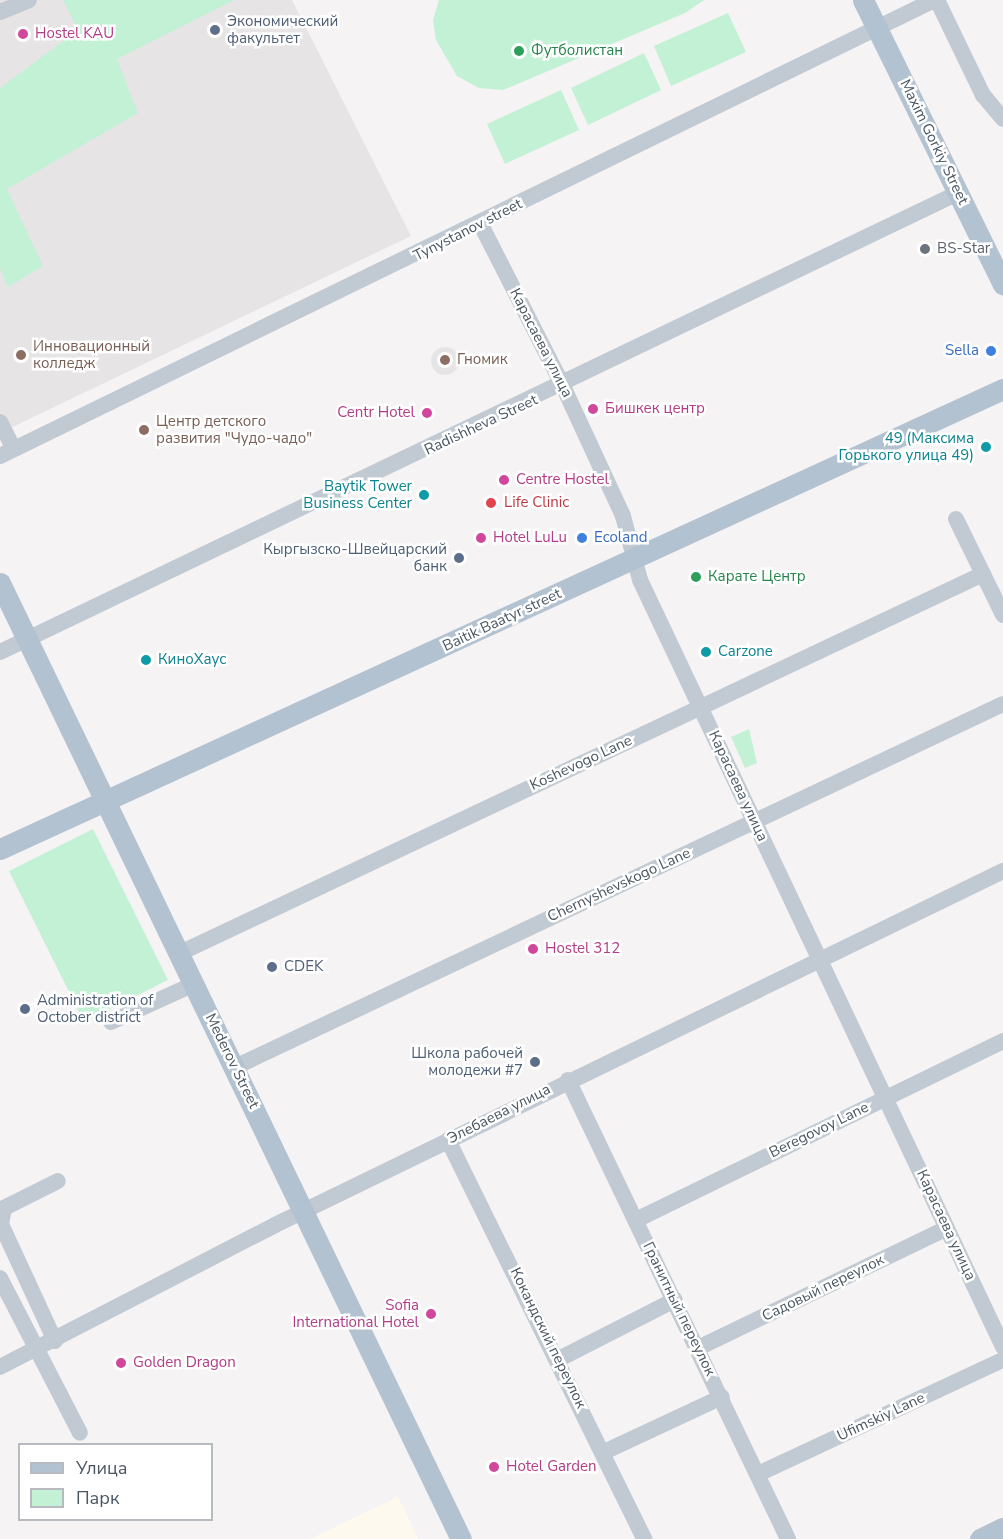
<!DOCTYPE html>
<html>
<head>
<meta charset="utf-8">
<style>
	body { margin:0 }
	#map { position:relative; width:1003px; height:1539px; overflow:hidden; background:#f5f3f3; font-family:"Nunito Sans",sans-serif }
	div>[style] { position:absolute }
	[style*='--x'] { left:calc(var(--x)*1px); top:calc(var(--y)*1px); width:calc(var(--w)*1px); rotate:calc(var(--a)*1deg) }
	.commercial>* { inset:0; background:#fdf9ef }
	.education>* { inset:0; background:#e6e4e5 }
	.round { border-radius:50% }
	.green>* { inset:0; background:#c3f1d5 }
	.minor>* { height:16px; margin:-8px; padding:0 8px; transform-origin:8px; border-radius:8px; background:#c1cad2 }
	.major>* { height:21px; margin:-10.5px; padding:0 10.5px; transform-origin:10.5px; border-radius:10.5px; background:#b3c2d1 }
	.dots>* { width:16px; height:16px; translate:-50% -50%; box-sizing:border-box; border:3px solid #fff; border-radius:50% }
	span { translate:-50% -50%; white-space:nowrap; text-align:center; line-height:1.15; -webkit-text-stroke:5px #fff; paint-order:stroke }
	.service-label { font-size:15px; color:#4e5e75 }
	.left { translate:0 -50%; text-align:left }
	.right { translate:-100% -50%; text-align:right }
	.hotel-label { font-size:15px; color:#b23c85 }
	.leisure-label { font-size:15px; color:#27864d }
	.street-label { font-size:15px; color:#4a5661 }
	.worship-label { font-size:15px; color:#5b616d }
	.education-label { font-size:15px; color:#785e54 }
	.shop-label { font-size:15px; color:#366cbe }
	.culture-label { font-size:15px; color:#0d838f }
	.health-label { font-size:15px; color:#be3a42 }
	.legend { position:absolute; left:18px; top:1443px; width:195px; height:78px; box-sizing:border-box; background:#fff; border:2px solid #b7bbc0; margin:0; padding:8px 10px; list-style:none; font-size:18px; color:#4a5661 }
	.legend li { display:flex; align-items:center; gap:12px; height:30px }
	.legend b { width:30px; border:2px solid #b7bbc0 }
</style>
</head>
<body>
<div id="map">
	<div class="commercial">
		<i style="clip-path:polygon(398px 1496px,418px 1539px,310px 1539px,393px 1499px)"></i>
	</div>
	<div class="education">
		<i style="clip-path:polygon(0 0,292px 0,411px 236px,0 433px)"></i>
		<i class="round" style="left:431px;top:347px;width:28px;height:28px"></i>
	</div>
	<div class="green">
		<i style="clip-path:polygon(63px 0,234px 0,117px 59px,138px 113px,7px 189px,43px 266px,8px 287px,0 269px,0 88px,78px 30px)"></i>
		<i style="clip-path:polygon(439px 0,704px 0,685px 13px,503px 90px,479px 88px,457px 76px,436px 40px,433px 20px)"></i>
		<i style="clip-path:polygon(728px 13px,746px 52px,671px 86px,654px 46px)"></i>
		<i style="clip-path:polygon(644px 53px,661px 90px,588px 125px,571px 88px)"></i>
		<i style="clip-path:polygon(561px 90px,579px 130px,505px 164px,487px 124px)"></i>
		<i style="clip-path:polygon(749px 729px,757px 763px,745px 768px,731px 737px)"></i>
		<i style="clip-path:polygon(93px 829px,168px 980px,84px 1022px,9px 871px)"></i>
	</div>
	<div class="minor">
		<i style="--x:937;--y:0;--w:106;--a:64.2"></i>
		<i style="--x:983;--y:95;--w:31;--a:50"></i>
		<i style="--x:0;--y:12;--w:31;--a:-22"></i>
		<i style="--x:480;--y:223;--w:183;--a:63"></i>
		<i style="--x:563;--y:386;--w:143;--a:65.2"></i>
		<i style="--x:623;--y:516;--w:66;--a:75.1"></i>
		<i style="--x:640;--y:580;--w:849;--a:64.67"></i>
		<i style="--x:0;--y:422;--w:30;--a:63"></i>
		<i style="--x:0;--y:456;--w:1039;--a:-26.02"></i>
		<i style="--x:956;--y:519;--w:107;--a:63.9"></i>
		<i style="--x:0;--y:652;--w:1062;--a:-25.6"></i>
		<i style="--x:180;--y:953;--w:888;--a:-25.27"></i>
		<i style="--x:111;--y:1022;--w:91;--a:-24.6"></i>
		<i style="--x:235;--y:1067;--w:849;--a:-25.3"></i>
		<i style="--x:568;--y:1080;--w:509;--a:64.39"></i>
		<i style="--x:448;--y:1140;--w:445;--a:63.8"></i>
		<i style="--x:636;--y:1220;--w:408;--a:-26"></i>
		<i style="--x:0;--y:1278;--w:174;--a:62.7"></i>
		<i style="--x:55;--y:1341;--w:129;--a:-114.8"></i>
		<i style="--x:1;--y:1224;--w:16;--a:-79"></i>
		<i style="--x:4;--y:1208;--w:60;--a:-26.6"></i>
		<i style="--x:698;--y:1348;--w:276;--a:-25.7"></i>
		<i style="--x:559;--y:1359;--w:130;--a:-27"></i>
		<i style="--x:0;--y:1367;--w:309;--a:-27.3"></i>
		<i style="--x:275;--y:1225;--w:810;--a:-25.93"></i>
		<i style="--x:604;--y:1452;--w:130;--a:-25"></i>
		<i style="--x:758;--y:1474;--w:270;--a:-25"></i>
	</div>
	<div class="major">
		<i style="--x:863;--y:0;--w:317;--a:63.8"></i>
		<i style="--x:0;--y:583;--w:1061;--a:64.26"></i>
		<i style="--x:0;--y:849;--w:1103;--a:-24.64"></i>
		<i style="--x:980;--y:1539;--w:25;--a:-26"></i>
	</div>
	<div class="dots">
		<i style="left:215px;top:30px;background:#5c6f8a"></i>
		<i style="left:23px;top:34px;background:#d1479c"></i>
		<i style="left:519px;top:51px;background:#2e9e5b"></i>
		<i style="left:925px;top:249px;background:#6b7280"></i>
		<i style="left:991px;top:351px;background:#3f7fe0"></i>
		<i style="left:21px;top:355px;background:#8d6e63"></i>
		<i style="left:445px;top:360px;background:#8d6e63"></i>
		<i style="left:593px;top:409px;background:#d1479c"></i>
		<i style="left:427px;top:413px;background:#d1479c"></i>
		<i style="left:144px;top:430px;background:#8d6e63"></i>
		<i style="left:986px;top:447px;background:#0f9aa8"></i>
		<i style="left:504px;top:480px;background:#d1479c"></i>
		<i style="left:424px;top:495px;background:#0f9aa8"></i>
		<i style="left:491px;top:503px;background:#e0444e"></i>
		<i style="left:481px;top:538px;background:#d1479c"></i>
		<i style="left:582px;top:538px;background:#3f7fe0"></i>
		<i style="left:459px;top:558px;background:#5c6f8a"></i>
		<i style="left:696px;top:577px;background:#2e9e5b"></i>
		<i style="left:706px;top:652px;background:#0f9aa8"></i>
		<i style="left:146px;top:660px;background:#0f9aa8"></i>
		<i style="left:533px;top:949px;background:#d1479c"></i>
		<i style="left:272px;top:967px;background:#5c6f8a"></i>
		<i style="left:25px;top:1009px;background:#5c6f8a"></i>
		<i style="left:535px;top:1062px;background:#5c6f8a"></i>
		<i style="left:431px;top:1314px;background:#d1479c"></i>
		<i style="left:121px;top:1363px;background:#d1479c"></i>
		<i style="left:494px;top:1467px;background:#d1479c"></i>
	</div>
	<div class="service-label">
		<span class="left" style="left:227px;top:30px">Экономический<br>факультет</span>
		<span class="right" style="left:447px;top:558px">Кыргызско-Швейцарский<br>банк</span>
		<span class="left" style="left:284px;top:967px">CDEK</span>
		<span class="left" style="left:37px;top:1009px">Administration of<br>October district</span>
		<span class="right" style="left:523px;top:1062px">Школа рабочей<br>молодежи #7</span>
	</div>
	<div class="hotel-label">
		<span class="left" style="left:35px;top:34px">Hostel KAU</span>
		<span class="left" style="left:605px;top:409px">Бишкек центр</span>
		<span class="right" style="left:415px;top:413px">Centr Hotel</span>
		<span class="left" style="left:516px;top:480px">Centre Hostel</span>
		<span class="left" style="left:493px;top:538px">Hotel LuLu</span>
		<span class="left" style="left:545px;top:949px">Hostel 312</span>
		<span class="right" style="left:419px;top:1314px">Sofia<br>International Hotel</span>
		<span class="left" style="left:133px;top:1363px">Golden Dragon</span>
		<span class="left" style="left:506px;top:1467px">Hotel Garden</span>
	</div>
	<div class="leisure-label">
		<span class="left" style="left:531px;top:51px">Футболистан</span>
		<span class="left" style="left:708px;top:577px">Карате Центр</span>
	</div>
	<div class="street-label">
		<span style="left:934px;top:142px;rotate:64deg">Maxim Gorkiy Street</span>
		<span style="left:468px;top:230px;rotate:-27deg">Tynystanov street</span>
		<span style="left:541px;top:343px;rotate:63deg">Карасаева улица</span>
		<span style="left:481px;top:425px;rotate:-25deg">Radishheva Street</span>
		<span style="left:502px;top:620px;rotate:-25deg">Baitik Baatyr street</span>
		<span style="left:581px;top:763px;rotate:-25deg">Koshevogo Lane</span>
		<span style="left:738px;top:786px;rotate:65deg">Карасаева улица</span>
		<span style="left:619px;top:885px;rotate:-25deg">Chernyshevskogo Lane</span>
		<span style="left:232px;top:1061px;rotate:64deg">Mederov Street</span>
		<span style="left:499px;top:1114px;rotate:-27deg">Элебаева улица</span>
		<span style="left:819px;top:1130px;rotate:-26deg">Beregovoy Lane</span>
		<span style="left:946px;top:1225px;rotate:65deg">Карасаева улица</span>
		<span style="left:823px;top:1288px;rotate:-26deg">Садовый переулок</span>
		<span style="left:679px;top:1309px;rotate:64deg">Гранитный переулок</span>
		<span style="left:548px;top:1338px;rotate:64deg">Кокандский переулок</span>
		<span style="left:881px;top:1417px;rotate:-25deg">Ufimskiy Lane</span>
	</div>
	<div class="worship-label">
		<span class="left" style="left:937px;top:249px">BS-Star</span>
	</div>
	<div class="education-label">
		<span class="left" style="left:33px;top:355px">Инновационный<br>колледж</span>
		<span class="left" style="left:457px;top:360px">Гномик</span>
		<span class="left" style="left:156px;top:430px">Центр детского<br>развития "Чудо-чадо"</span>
	</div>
	<div class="shop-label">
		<span class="right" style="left:979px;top:351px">Sella</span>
		<span class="left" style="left:594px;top:538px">Ecoland</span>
	</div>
	<div class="culture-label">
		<span class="right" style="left:974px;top:447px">49 (Максима<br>Горького улица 49)</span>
		<span class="right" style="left:412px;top:495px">Baytik Tower<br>Business Center</span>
		<span class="left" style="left:718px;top:652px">Carzone</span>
		<span class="left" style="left:158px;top:660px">КиноХаус</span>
	</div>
	<div class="health-label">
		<span class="left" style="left:504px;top:503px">Life Clinic</span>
	</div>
	<ul class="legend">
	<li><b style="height:8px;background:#b3c2d1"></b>Улица</li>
	<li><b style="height:16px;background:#c3f1d5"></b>Парк</li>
	</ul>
</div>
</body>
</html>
